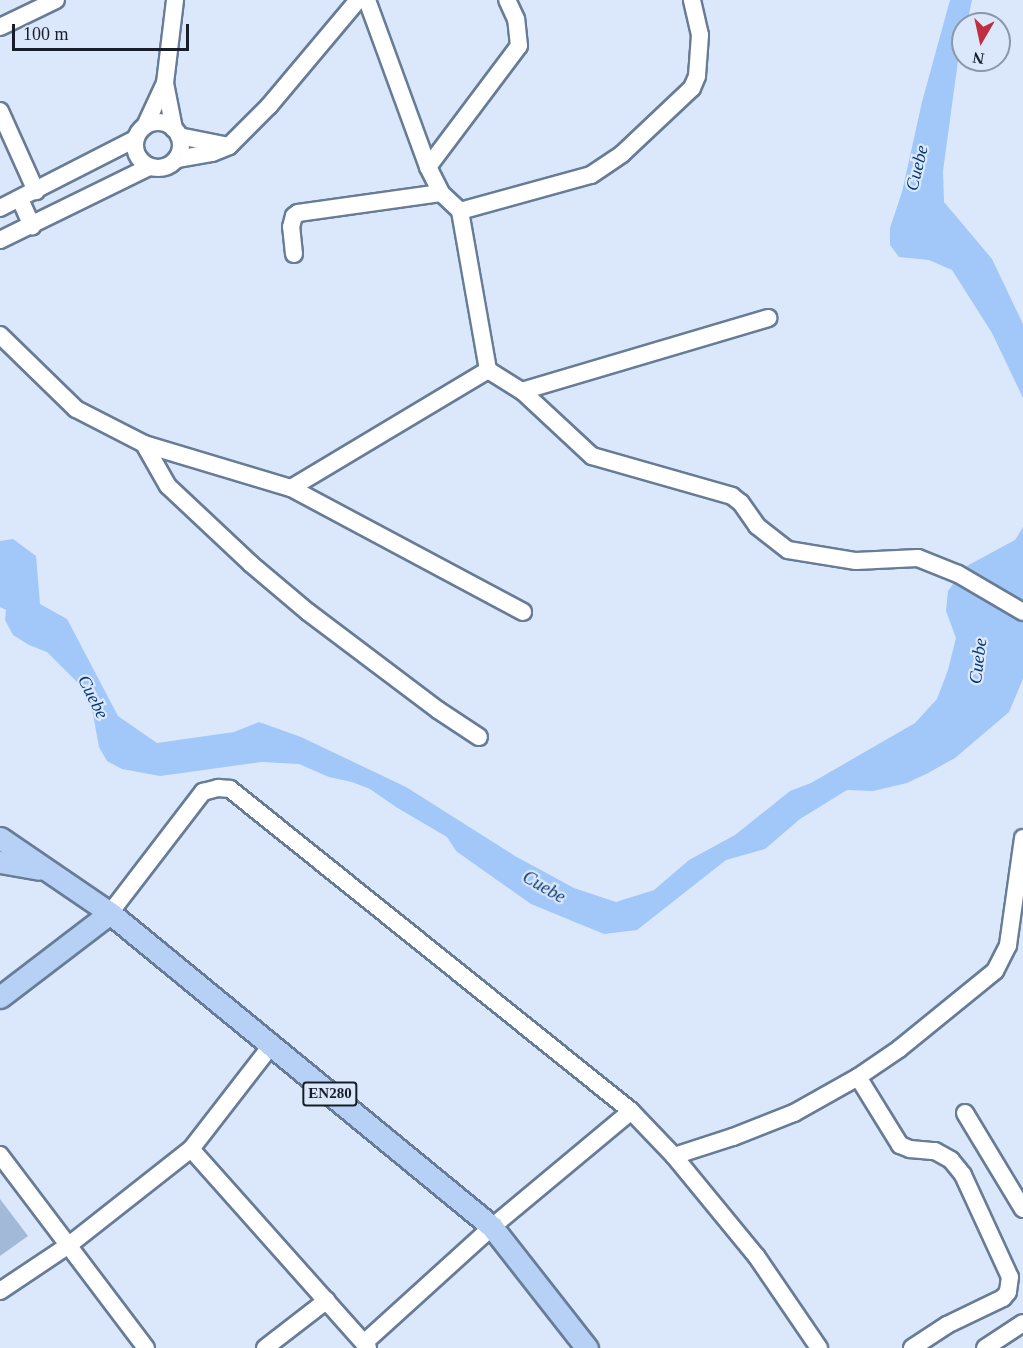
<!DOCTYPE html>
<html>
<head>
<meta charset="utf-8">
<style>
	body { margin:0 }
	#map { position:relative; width:1023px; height:1348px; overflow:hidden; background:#dbe8fb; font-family:"Times New Roman",serif }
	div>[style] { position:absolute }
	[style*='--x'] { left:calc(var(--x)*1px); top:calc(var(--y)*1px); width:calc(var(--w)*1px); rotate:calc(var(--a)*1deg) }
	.green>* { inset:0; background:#a2b9d8 }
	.water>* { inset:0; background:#a2c7f9 }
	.roads { filter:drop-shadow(2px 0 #677c97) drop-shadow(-2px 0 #677c97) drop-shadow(0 2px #677c97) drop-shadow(0 -2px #677c97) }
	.minor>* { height:16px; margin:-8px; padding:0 8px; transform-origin:8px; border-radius:8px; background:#fff }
	.minor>.ring { margin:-8px; padding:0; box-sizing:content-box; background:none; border:16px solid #fff; border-radius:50% }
	.major>* { height:21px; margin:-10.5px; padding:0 10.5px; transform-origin:10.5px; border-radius:10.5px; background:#b6d1f5 }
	span { translate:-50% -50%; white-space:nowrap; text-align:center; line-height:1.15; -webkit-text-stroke:4.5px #dbe8fb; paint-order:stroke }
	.shield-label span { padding:2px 4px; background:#dbe8fb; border:2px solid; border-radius:4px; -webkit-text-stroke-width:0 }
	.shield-label { font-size:15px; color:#161e29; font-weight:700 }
	.water-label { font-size:18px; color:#053771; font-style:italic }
	.north { position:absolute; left:951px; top:12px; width:60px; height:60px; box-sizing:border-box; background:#dbe8fb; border:2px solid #8c97a7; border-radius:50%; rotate:189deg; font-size:16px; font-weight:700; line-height:24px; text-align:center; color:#161e29 }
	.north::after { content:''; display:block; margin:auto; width:21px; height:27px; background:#bf2f3f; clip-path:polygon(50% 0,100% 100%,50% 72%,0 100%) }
	.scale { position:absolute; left:12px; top:24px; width:177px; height:27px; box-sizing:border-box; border:3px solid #161e29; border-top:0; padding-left:8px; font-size:18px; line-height:21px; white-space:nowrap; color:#161e29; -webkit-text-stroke:4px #dbe8fb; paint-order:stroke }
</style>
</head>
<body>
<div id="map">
	<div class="green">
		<i style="clip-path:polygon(0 1199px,28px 1236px,0 1256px)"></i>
	</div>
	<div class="water">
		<i style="clip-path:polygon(950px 0,972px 0,967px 24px,963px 24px,943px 171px,944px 202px,992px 259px,1023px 324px,1023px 398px,992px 333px,952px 270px,929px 260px,899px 257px,890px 245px,890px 228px,902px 192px,922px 102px)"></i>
		<i style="clip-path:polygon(1023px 527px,1023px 679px,1009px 712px,955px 758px,928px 773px,907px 783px,873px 791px,847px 790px,800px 819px,765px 849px,726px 860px,637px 930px,604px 934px,531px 904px,456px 851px,447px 837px,396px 807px,370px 789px,352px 782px,329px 777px,299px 764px,262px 762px,160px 776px,122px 769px,107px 761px,99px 747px,93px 714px,81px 686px,47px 652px,29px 645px,13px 635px,5px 620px,6px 610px,0 607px,0 541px,13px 539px,36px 556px,40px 604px,67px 619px,118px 716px,157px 743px,234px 732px,259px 722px,301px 737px,406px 787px,515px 856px,574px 888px,616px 902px,654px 890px,689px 860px,735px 835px,790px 791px,811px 783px,915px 723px,937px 699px,948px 670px,956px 638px,946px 611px,948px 591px,965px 567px,1015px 540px)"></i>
	</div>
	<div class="roads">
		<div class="minor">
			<i style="--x:367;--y:0;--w:178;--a:69.9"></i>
			<i style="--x:428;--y:167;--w:29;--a:63"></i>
			<i style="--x:441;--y:193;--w:26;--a:43"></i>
			<i style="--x:460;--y:211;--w:161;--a:80"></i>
			<i style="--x:488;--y:370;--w:40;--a:32"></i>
			<i style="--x:522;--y:391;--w:96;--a:42.9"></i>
			<i style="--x:592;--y:456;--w:146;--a:15.9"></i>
			<i style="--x:732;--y:496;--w:11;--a:38"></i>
			<i style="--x:741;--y:503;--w:28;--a:55"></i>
			<i style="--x:757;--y:526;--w:39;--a:38"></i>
			<i style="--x:788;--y:550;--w:69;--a:9.2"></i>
			<i style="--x:856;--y:561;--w:62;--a:-2.8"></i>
			<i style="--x:918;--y:558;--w:43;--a:21.8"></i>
			<i style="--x:958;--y:574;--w:75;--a:30.3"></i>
			<i style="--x:0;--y:27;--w:62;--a:-25.7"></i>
			<i style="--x:165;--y:83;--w:47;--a:78.9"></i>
			<i style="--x:0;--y:111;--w:88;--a:65.8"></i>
			<i class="ring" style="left:135px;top:122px;width:30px;height:30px"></i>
			<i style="--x:145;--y:126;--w:47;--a:-65.1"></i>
			<i style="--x:165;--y:83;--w:84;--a:-83.1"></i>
			<i style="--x:179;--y:136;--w:51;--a:11.3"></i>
			<i style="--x:177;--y:159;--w:36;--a:-10"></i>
			<i style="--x:212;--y:153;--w:18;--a:-22"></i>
			<i style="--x:229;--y:146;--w:57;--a:-45"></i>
			<i style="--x:269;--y:106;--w:138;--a:-50"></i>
			<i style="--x:428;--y:167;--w:151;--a:-53.1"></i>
			<i style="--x:519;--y:46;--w:27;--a:-96"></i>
			<i style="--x:516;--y:19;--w:21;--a:-115"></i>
			<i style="--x:20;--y:199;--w:30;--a:66"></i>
			<i style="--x:0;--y:208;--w:152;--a:-27.1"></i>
			<i style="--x:460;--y:211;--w:136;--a:-15.4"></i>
			<i style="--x:591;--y:175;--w:37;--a:-34"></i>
			<i style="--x:622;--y:154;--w:96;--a:-43.3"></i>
			<i style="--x:692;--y:88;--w:13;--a:-67"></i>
			<i style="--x:697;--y:76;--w:41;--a:-85.8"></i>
			<i style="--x:700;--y:35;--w:36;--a:-103"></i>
			<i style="--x:0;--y:240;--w:166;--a:-26.1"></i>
			<i style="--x:294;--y:254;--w:27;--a:-96"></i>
			<i style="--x:291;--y:227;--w:11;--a:-75"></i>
			<i style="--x:294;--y:216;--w:5;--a:-37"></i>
			<i style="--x:298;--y:213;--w:144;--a:-8"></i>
			<i style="--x:0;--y:335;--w:106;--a:44.2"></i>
			<i style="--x:76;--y:409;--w:76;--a:27.2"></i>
			<i style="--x:144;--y:444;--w:153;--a:16.7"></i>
			<i style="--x:291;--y:488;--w:230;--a:-30.9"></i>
			<i style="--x:522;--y:391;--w:257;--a:-16.5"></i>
			<i style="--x:144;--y:444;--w:48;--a:60.3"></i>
			<i style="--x:168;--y:486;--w:114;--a:43.2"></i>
			<i style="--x:251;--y:564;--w:75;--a:40.1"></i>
			<i style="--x:308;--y:612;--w:163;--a:37"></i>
			<i style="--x:438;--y:710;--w:49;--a:33.4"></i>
			<i style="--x:291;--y:488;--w:263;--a:28.1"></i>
			<i style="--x:110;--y:913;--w:153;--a:-52.5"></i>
			<i style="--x:203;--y:792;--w:16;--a:-15"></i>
			<i style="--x:218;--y:788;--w:12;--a:5"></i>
			<i style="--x:230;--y:789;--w:514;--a:38.76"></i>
			<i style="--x:631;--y:1111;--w:62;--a:46.3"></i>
			<i style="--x:674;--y:1156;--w:131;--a:50.6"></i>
			<i style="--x:757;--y:1257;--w:110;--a:55.7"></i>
			<i style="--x:858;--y:1077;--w:80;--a:58.3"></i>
			<i style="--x:900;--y:1145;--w:11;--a:22"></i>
			<i style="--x:910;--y:1149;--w:25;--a:5"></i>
			<i style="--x:935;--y:1151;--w:18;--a:29"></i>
			<i style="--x:951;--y:1160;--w:19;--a:51"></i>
			<i style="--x:963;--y:1175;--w:112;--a:65.3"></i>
			<i style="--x:1010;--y:1277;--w:15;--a:98"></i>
			<i style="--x:1008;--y:1292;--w:8;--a:130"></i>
			<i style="--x:1003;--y:1298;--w:62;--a:154.3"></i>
			<i style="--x:947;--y:1325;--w:42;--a:146.7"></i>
			<i style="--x:965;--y:1113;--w:112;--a:58.9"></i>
			<i style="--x:191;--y:1149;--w:266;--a:48.3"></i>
			<i style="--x:0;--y:1155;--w:242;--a:52.9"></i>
			<i style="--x:674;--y:1156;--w:62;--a:-17.9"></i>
			<i style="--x:733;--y:1137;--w:66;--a:-21.5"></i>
			<i style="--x:794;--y:1113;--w:73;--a:-29.4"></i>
			<i style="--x:858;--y:1077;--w:50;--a:-34.3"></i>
			<i style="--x:899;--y:1049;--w:124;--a:-39.1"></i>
			<i style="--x:995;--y:971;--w:29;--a:-63"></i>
			<i style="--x:1008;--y:945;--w:108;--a:-82"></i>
			<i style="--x:0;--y:1291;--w:83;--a:-33.7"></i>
			<i style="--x:69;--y:1245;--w:155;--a:-38.2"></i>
			<i style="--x:191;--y:1149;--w:130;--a:-52.2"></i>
			<i style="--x:364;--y:1343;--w:173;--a:-42.2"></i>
			<i style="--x:492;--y:1227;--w:181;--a:-39.8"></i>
			<i style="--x:265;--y:1348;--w:78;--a:-37.7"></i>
			<i style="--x:985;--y:1348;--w:45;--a:-33.3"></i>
		</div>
		<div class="major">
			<i style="--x:0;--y:838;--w:133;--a:34.3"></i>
			<i style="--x:110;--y:913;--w:494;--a:39.4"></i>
			<i style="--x:492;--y:1227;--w:154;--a:51.9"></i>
			<i style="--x:0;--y:862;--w:39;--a:10"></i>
			<i style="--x:0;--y:997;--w:138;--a:-37.4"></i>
		</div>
	</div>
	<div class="shield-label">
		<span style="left:330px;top:1094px">EN280</span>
	</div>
	<div class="water-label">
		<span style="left:917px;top:168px;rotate:-76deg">Cuebe</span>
		<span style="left:978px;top:661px;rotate:-83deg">Cuebe</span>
		<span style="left:93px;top:697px;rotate:63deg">Cuebe</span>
		<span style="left:544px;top:887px;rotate:30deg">Cuebe</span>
	</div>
	<div class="north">N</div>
	<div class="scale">100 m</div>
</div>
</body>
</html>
